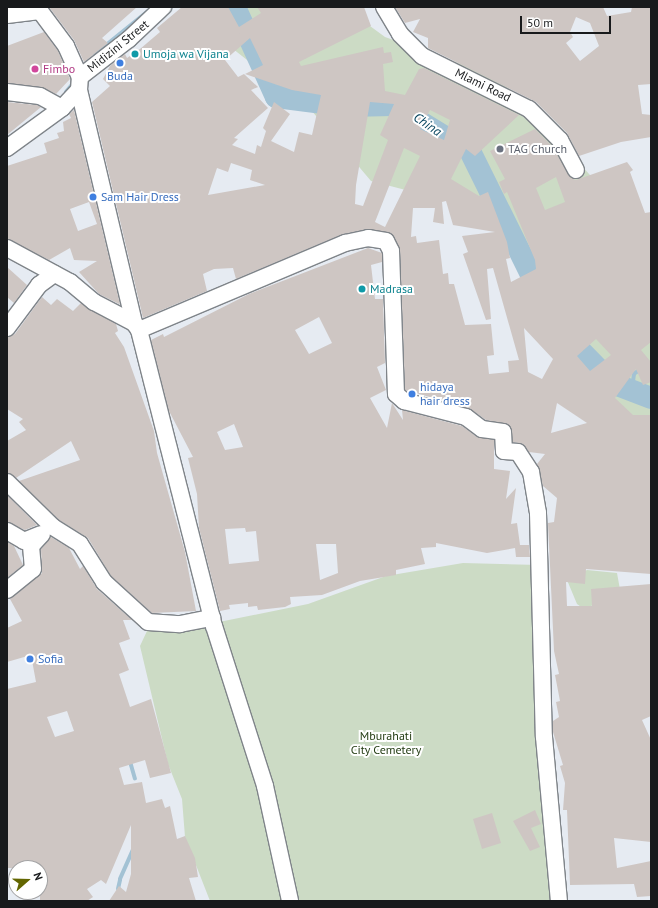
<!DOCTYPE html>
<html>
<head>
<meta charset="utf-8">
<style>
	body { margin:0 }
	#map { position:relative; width:658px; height:908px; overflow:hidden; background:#e6ebf2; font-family:"PT Sans",sans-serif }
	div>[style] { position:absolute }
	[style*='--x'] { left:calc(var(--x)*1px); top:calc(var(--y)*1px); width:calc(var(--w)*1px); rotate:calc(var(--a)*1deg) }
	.green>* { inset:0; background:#ccdbc5 }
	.stream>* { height:3.5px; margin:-1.75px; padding:0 1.75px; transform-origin:1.75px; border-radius:1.75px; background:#a3c2d4 }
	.river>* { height:22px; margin:-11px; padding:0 11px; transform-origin:11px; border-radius:11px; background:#a3c2d4 }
	.building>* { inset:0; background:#cec6c3 }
	.roads { filter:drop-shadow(1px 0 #7f8489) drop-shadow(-1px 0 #7f8489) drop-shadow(0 1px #7f8489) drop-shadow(0 -1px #7f8489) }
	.minor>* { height:16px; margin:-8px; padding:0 8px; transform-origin:8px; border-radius:8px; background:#fff }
	.dots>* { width:11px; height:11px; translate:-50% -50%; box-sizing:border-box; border:2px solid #fff; border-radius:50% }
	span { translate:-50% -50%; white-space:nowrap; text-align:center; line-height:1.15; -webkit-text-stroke:4px #fff; paint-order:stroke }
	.street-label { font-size:12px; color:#181a1c }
	.culture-label { font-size:12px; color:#0d838f }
	.left { translate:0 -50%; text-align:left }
	.hotel-label { font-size:12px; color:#b23c85 }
	.shop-label { font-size:12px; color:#366cbe }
	.worship-label { font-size:12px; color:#5b616d }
	.park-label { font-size:12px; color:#233c13 }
	.water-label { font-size:13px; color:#05435d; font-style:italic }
	.frame { position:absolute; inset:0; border:8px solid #181a1c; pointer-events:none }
	.north { position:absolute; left:8px; top:860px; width:40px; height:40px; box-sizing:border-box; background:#fff; border:1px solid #a3a3a4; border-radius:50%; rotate:70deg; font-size:11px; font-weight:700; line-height:16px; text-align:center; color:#181a1c }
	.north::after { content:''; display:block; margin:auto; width:14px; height:18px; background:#636601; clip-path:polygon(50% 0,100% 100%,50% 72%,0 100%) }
	.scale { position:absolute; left:520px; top:16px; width:91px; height:18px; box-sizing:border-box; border:2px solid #181a1c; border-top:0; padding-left:5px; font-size:12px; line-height:14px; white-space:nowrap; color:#181a1c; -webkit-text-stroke:3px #fff; paint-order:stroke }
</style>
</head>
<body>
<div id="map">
	<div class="green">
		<i style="clip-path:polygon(211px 7px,344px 7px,385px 37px,495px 76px,534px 112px,613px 201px,651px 285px,651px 446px,603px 395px,513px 243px,448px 201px,371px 181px,311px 110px,228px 45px)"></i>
		<i style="clip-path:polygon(463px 563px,540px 565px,558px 901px,210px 901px,185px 837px,182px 799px,168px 764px,140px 646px,147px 631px,224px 621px,308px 604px,386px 576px)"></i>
		<i style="clip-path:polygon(587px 570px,617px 573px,621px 595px,595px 602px,587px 611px,577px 604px,567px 580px)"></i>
	</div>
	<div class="stream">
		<i style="--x:95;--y:54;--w:67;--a:-38.9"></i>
		<i style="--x:66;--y:92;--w:13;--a:-51"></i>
		<i style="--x:632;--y:390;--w:16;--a:-83"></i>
		<i style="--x:634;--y:374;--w:9;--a:-36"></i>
		<i style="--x:130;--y:760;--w:19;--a:74"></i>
		<i style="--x:120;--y:879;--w:32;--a:-66"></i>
		<i style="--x:118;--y:889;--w:9;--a:-77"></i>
	</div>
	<div class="river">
		<i style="--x:235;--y:7;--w:99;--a:65.5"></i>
		<i style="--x:276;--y:97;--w:71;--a:7.3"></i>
		<i style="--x:346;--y:106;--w:47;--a:-1.2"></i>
		<i style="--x:393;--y:105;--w:61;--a:31.6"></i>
		<i style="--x:445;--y:137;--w:25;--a:23"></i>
		<i style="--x:468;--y:147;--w:169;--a:63.7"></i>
		<i style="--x:567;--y:337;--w:64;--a:45.6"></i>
		<i style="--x:612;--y:383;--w:42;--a:21"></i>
	</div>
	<div class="building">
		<i style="clip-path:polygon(49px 7px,137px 7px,102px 38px,108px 43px,84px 62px,74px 40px)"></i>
		<i style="clip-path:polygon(evenodd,182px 7px,228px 7px,239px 27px,261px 13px,257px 7px,364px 7px,371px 26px,299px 62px,301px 66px,383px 47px,384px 53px,391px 52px,393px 62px,383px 64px,385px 91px,405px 95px,419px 69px,424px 68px,519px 115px,475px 156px,466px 149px,451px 179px,479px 196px,488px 192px,507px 242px,510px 258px,506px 259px,511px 282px,536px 269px,535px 260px,507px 192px,504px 194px,499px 182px,505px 179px,490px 151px,535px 129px,552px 146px,571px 178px,576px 180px,627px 162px,633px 170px,630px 172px,645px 213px,651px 212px,651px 342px,641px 350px,651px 362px,651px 382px,643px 385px,636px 369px,615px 398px,633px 415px,651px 415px,651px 574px,586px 569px,585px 584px,566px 582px,567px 606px,592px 606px,591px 589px,651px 584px,651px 716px,642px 720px,651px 740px,651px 842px,614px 838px,617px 868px,651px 861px,651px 896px,637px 897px,634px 884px,570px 885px,567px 810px,563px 810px,565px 783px,560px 766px,563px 765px,553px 732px,553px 721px,559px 717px,556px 702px,560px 701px,555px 675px,559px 674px,554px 651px,548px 523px,554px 522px,557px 498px,543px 486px,537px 464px,545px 454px,529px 452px,523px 444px,513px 442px,508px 424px,486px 420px,469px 408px,405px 390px,400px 251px,392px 234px,369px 229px,343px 234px,236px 279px,233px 268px,214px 269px,203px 274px,207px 291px,143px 318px,92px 102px,110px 86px,103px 79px,110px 66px,125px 54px,127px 58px,140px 49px,160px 32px,157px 28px,182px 7px,250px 38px,263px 65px,245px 74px,292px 90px,321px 95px,312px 135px,299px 132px,294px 152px,271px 141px,290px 114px,274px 102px,263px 128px,266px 131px,261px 147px,257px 145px,255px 154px,232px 145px,238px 139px,234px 138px,268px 108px,251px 90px,258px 87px,244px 74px,238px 77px,225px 60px,250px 38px,182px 7px,370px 102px,394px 104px,380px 135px,388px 140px,363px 206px,355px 204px,356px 185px,370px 102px,182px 7px,430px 110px,450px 120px,444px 140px,420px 129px,430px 110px,182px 7px,404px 148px,420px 156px,385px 227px,375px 222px,404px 148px,182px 7px,231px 163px,252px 170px,250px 180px,265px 185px,208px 195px,217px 168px,228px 172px,231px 163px,182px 7px,556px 177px,565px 202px,545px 210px,536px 188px,556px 177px,182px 7px,446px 201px,453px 225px,495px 232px,462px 236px,468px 252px,463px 254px,486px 320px,491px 319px,487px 269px,493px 268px,519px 360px,508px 361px,509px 372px,489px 374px,487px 356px,494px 355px,491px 324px,465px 325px,454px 284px,449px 284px,448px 273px,443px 274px,439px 240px,417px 243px,416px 236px,411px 237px,413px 208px,435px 208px,433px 222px,444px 224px,442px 202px,446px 201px,182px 7px,524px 328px,553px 359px,542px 379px,528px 372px,524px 328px,182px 7px,596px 339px,611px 355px,590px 371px,577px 356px,596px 339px,182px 7px,557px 403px,587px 423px,551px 433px,557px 403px)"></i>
		<i style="clip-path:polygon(evenodd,395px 7px,603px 7px,607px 16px,631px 12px,632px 7px,651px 7px,651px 84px,638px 85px,642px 114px,651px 115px,651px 137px,621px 142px,579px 156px,567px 133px,536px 102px,428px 48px,428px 38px,413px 32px,420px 19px,405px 23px,395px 7px,576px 17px,590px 23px,599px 46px,580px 61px,566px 43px,573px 37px,570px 32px,576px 17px)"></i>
		<i style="clip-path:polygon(44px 32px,58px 51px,70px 79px,56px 94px,41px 87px,7px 83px,7px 46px)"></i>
		<i style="clip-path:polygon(7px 102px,37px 105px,41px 107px,7px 135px)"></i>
		<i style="clip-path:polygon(evenodd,74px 110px,120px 304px,119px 304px,99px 294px,79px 272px,97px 261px,74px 260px,70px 248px,49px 260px,7px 239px,7px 166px,47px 153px,44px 143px,59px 138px,57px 133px,64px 131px,63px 122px,71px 118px,69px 114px,74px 110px,89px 202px,97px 224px,78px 231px,70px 209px,89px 202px)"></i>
		<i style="clip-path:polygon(evenodd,368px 248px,382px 253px,382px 262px,371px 265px,375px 299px,383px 299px,385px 363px,377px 367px,386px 390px,370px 398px,387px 428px,392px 403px,403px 420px,402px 410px,462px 426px,477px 437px,494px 440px,494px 469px,510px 471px,506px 499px,516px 488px,511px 524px,517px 523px,520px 545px,529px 545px,530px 557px,516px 557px,515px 548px,487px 553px,436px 543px,436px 547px,421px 548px,425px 564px,396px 570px,396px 575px,360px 581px,322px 595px,290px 597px,291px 604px,285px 607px,258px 610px,257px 606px,248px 607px,248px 603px,229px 605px,230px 609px,220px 611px,199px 528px,197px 494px,188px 458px,193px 457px,169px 411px,151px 340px,163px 334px,164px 337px,249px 294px,368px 248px,319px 317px,332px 343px,309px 354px,295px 330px,319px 317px,368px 248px,234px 424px,243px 447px,225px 450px,217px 432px,234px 424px,368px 248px,245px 528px,246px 532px,256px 531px,259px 561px,229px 564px,225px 529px,245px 528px,368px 248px,316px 544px,336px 544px,338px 573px,320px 580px,316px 544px)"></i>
		<i style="clip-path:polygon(7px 267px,27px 285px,14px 303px,7px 297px)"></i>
		<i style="clip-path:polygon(42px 297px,51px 305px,57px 299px,73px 311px,81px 303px,116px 324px,118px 331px,115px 333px,124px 347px,154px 431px,157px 453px,185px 552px,196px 611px,152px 613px,111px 576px,88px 538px,59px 520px,19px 481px,80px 460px,71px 441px,16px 478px,7px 473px,7px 441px,26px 430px,19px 422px,23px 419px,7px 409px,7px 337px,15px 334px)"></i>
		<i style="clip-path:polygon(7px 495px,37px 525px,25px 530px,7px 522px)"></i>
		<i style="clip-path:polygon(evenodd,51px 537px,69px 548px,80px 569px,83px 566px,97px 589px,132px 620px,123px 620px,130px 639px,119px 643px,129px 670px,119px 674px,130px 707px,151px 699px,171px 773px,150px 778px,145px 760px,119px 768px,124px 785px,142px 782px,146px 803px,162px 799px,165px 808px,170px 806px,177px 839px,185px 836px,195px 858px,198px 877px,189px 878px,196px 901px,109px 901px,119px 886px,126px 892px,131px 874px,131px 825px,106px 884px,101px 880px,87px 889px,93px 897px,87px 901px,40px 901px,40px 868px,7px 868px,7px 689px,36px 682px,31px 655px,7px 662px,7px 628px,22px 621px,10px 599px,42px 573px,41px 549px,51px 537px,67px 711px,74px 731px,55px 737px,47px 717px,67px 711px)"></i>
		<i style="clip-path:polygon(7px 542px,14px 546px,23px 565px,7px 578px)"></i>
		<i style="clip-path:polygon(535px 810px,541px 824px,531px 828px,540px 847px,530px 851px,513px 821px)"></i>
		<i style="clip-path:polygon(492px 813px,501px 843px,482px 849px,473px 819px)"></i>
	</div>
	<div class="roads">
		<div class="minor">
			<i style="--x:384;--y:7;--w:31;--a:59"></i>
			<i style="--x:400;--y:34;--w:31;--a:45"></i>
			<i style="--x:422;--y:56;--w:119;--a:26.4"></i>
			<i style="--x:529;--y:109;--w:44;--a:45"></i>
			<i style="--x:560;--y:140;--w:34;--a:62"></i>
			<i style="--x:7;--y:15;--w:33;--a:-7"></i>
			<i style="--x:40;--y:11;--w:44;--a:53.4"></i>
			<i style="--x:66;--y:46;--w:34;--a:66"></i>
			<i style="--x:79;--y:90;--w:239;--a:76.7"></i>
			<i style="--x:134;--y:323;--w:9;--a:54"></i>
			<i style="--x:139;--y:330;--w:305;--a:75.8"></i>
			<i style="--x:214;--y:626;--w:168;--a:72.3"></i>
			<i style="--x:265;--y:786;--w:118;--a:77.7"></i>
			<i style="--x:7;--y:92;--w:33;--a:7"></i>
			<i style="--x:40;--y:96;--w:25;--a:29"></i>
			<i style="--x:7;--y:148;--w:68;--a:-36"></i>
			<i style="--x:62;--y:108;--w:25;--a:-47"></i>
			<i style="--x:79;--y:90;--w:13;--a:-86"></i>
			<i style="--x:80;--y:77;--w:62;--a:-37.8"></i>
			<i style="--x:129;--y:39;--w:47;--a:-43.3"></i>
			<i style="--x:7;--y:248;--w:72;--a:28.4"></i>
			<i style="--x:70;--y:282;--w:31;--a:40"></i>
			<i style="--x:94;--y:302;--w:45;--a:27.7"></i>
			<i style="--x:7;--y:328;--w:54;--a:-53.3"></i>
			<i style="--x:39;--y:285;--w:19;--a:-36"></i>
			<i style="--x:139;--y:330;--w:224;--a:-22.9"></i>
			<i style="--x:345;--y:243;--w:24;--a:-12"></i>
			<i style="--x:368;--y:238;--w:18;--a:9"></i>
			<i style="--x:386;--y:241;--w:11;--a:63"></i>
			<i style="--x:391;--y:251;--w:143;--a:88"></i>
			<i style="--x:396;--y:394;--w:11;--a:41"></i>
			<i style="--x:404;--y:401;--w:64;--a:14.5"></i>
			<i style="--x:466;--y:417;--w:20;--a:37"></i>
			<i style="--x:482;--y:429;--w:21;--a:8"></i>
			<i style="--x:503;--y:432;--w:19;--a:87"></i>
			<i style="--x:504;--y:451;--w:14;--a:4"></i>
			<i style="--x:518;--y:452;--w:24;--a:57"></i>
			<i style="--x:531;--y:472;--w:42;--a:80.3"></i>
			<i style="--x:538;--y:513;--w:224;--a:88.5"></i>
			<i style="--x:544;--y:737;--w:165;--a:84.8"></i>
			<i style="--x:7;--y:482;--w:64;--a:44.4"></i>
			<i style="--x:53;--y:527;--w:32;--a:32"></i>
			<i style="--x:80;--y:544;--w:45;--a:57.7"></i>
			<i style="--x:104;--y:582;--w:59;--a:42.3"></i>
			<i style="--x:148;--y:622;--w:32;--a:4"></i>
			<i style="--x:180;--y:624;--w:33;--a:-11"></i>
			<i style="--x:7;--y:531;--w:20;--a:30"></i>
			<i style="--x:24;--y:541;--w:18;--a:-22"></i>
			<i style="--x:7;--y:590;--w:33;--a:-39"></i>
			<i style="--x:33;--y:569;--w:23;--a:-95"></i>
			<i style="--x:31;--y:546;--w:16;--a:-47"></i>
		</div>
	</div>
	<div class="dots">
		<i style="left:135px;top:54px;background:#0f9aa8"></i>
		<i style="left:120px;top:63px;background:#3f7fe0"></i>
		<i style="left:35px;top:69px;background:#d1479c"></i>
		<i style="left:500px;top:149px;background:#6b7280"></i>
		<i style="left:93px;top:197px;background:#3f7fe0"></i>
		<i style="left:362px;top:289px;background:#0f9aa8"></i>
		<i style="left:412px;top:394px;background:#3f7fe0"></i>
		<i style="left:30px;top:659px;background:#3f7fe0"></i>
	</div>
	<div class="street-label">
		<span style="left:118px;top:46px;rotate:-39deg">Midizini Street</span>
		<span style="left:483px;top:85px;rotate:26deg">Mlami Road</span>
	</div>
	<div class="culture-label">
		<span class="left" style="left:143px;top:54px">Umoja wa Vijana</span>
		<span class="left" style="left:370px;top:289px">Madrasa</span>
	</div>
	<div class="hotel-label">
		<span class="left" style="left:43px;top:69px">Fimbo</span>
	</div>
	<div class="shop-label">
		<span style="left:120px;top:76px">Buda</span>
		<span class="left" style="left:101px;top:197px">Sam Hair Dress</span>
		<span class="left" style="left:420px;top:394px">hidaya<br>hair dress</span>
		<span class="left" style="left:38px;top:659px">Sofia</span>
	</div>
	<div class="worship-label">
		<span class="left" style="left:508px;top:149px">TAG Church</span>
	</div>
	<div class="park-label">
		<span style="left:386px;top:743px">Mburahati<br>City Cemetery</span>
	</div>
	<div class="water-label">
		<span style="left:427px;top:125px;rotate:34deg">China</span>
	</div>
	<div class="frame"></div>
	<div class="north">N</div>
	<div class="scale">50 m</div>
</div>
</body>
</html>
